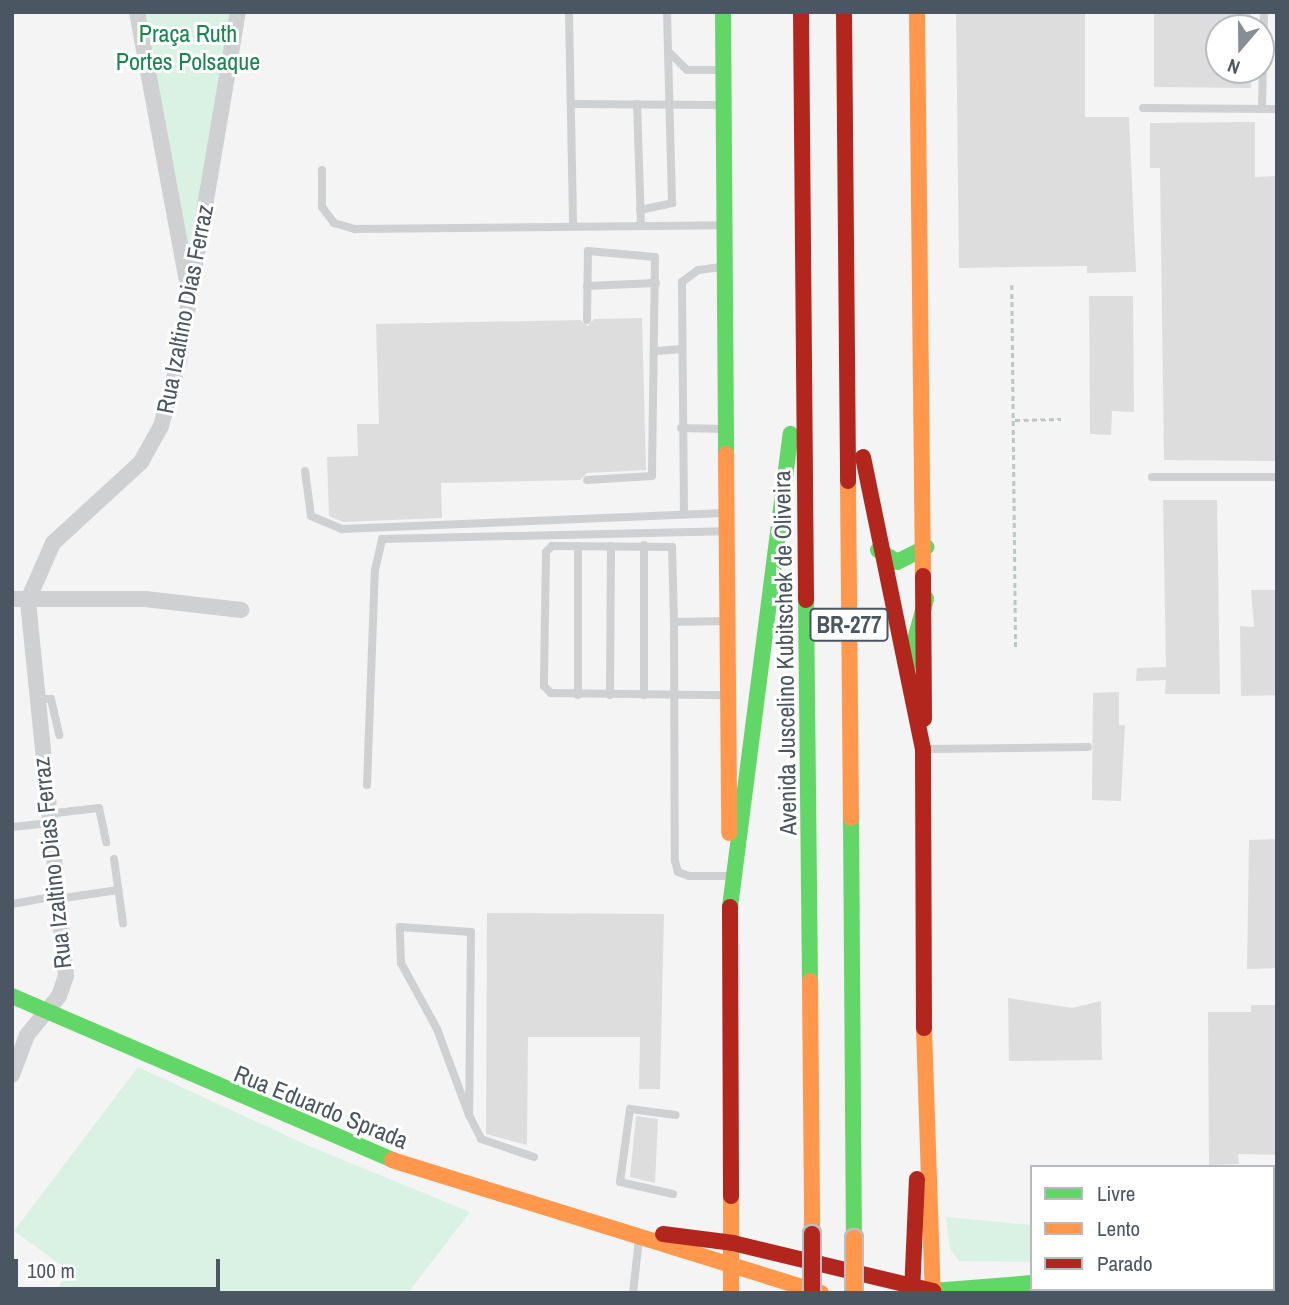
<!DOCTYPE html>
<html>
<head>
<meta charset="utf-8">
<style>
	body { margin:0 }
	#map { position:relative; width:1289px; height:1305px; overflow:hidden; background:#f4f4f4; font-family:"Archivo Narrow",sans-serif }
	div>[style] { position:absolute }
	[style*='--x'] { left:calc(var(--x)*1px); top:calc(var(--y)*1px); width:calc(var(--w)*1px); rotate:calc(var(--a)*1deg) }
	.green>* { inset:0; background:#d9f2e3 }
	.building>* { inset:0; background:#ddddde }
	.path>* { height:2.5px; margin-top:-1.25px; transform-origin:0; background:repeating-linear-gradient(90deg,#bcc7c4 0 5px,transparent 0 8.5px) }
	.lane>* { height:8px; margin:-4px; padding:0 4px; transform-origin:4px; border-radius:4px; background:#ced0d2 }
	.street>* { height:16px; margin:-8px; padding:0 8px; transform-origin:8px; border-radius:8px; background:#ced0d2 }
	.fast>* { height:16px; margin:-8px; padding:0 8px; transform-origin:8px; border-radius:8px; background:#63d668 }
	.slow>* { height:16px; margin:-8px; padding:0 8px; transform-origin:8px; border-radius:8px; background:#ff974d }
	.jam>* { height:16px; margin:-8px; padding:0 8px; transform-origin:8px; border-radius:8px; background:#b3261e }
	.bridges { filter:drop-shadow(2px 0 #b9bec3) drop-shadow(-2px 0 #b9bec3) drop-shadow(0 2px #b9bec3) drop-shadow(0 -2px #b9bec3) }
	.slow-bridge>* { height:16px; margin:-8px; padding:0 8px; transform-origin:8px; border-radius:8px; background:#ff974d }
	.jam-bridge>* { height:16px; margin:-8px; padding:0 8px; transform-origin:8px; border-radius:8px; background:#b3261e }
	span { translate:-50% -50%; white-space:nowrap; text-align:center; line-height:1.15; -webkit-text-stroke:6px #fff; paint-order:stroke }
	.shield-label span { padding:2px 5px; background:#fff; border:2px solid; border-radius:5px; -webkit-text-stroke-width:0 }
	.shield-label { font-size:23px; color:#4a5661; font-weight:700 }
	.park-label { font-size:24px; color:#17864f }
	.street-label { font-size:24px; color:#4a5661 }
	.frame { position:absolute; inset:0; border:14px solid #4a5661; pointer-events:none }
	.legend { position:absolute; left:1030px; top:1165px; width:245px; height:126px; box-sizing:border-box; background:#fff; border:2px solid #b7bbc0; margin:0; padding:9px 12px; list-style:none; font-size:21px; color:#4a5661 }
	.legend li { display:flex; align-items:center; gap:14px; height:35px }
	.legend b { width:35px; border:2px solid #b7bbc0 }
	.north { position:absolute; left:1205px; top:14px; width:70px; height:70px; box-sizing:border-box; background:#fff; border:2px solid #b7bbc0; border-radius:50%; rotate:200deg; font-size:19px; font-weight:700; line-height:28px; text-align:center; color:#4a5661 }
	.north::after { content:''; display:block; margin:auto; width:24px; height:32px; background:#868d94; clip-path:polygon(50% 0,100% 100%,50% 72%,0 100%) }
	.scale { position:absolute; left:14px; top:1259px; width:206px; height:32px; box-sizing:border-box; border:4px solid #4a5661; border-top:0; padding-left:9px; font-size:21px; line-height:24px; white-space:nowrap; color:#4a5661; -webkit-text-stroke:5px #fff; paint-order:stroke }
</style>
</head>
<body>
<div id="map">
	<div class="green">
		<i style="clip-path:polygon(144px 12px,230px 12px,190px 258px)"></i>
		<i style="clip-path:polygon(138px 1067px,309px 1146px,470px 1212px,408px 1293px,55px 1293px,68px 1270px,14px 1231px)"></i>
		<i style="clip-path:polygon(946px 1217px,1032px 1225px,1032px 1262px,959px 1261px,950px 1249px)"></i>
	</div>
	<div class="building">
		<i style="clip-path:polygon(956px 12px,1085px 12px,1085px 117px,1129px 117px,1136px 272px,1087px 273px,1087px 266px,959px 268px)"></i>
		<i style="clip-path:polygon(1154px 12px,1251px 12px,1251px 28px,1219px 28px,1219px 70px,1251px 70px,1251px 88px,1154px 87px)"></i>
		<i style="clip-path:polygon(1255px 122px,1255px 177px,1277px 176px,1277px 461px,1164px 460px,1160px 168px,1150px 168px,1150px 123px)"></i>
		<i style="clip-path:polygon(1089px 296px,1133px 296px,1134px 412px,1112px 411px,1111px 435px,1090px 434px)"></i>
		<i style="clip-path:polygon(642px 318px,646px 470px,587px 473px,580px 480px,441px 483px,442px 518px,343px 522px,329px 516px,327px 457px,358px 456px,357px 424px,379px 424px,376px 324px,580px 320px,588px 326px,594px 319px)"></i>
		<i style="clip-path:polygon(1163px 500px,1217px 500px,1220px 694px,1165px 694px,1166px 680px,1136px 681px,1137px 668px,1166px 667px)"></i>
		<i style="clip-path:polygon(1251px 590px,1277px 590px,1277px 695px,1241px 696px,1240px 626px,1254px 627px)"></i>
		<i style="clip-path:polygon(1119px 692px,1119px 725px,1125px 725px,1121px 801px,1092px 800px,1093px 693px)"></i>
		<i style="clip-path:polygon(1277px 839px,1277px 968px,1247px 969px,1249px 840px)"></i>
		<i style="clip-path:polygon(487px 913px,664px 914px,660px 1089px,639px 1089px,640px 1037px,528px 1037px,527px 1145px,486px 1134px)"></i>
		<i style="clip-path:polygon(1008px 998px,1072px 1008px,1101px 1001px,1102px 1060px,1009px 1061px)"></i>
		<i style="clip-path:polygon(1251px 1005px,1277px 1005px,1277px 1155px,1238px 1154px,1239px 1164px,1209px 1165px,1208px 1012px,1251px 1012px)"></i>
		<i style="clip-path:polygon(636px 1116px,658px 1119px,655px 1183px,630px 1177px)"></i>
	</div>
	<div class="path">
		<i style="--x:1012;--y:285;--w:364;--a:89.4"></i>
		<i style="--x:1015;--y:420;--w:46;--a:-1.2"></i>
	</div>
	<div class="lane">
		<i style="--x:569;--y:12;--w:214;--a:88.9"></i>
		<i style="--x:668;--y:51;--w:27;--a:45"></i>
		<i style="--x:687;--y:70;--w:36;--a:0"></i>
		<i style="--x:571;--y:104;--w:151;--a:0.4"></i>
		<i style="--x:637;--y:104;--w:121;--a:88.1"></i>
		<i style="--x:1143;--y:108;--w:134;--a:0.4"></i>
		<i style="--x:1262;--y:109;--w:97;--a:-88.8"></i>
		<i style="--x:322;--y:170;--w:37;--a:90"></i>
		<i style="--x:322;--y:207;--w:20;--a:53"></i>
		<i style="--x:334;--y:223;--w:22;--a:16"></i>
		<i style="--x:355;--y:229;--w:370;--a:-0.6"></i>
		<i style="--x:640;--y:210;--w:33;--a:-12"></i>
		<i style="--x:672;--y:203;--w:191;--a:-91.5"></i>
		<i style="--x:587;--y:286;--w:69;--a:-2.5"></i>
		<i style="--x:587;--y:320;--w:69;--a:-89.2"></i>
		<i style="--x:588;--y:251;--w:67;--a:5.1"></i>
		<i style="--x:655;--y:257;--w:219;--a:90.8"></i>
		<i style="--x:652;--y:476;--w:65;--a:176.5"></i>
		<i style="--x:657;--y:351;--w:24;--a:-5"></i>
		<i style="--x:681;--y:428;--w:43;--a:1.3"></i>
		<i style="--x:305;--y:471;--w:45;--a:82.4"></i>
		<i style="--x:311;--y:516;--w:34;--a:23"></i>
		<i style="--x:342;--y:529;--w:382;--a:-2.4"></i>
		<i style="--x:1152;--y:477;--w:125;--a:0"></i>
		<i style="--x:684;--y:514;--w:232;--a:-90.5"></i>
		<i style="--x:682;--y:282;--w:20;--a:-37"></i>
		<i style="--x:698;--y:270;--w:24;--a:-7"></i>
		<i style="--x:725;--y:621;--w:51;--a:178.9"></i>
		<i style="--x:674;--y:622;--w:239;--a:89.8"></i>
		<i style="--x:675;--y:861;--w:11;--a:75"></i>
		<i style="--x:678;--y:872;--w:12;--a:20"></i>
		<i style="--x:689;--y:876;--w:39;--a:0"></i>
		<i style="--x:674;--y:622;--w:75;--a:-91.5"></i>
		<i style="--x:672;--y:547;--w:120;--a:-179.5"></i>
		<i style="--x:552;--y:546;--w:8;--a:135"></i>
		<i style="--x:546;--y:552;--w:134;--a:90.9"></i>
		<i style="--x:544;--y:686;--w:10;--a:45"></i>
		<i style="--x:551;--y:693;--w:174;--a:0.7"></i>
		<i style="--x:578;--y:695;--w:149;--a:-90"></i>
		<i style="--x:610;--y:695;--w:149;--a:-89.6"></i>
		<i style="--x:644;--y:695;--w:150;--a:-90"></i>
		<i style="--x:37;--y:699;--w:14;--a:0"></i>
		<i style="--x:51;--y:699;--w:37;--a:77"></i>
		<i style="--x:926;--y:749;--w:162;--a:-0.7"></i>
		<i style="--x:367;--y:785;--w:215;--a:-87.9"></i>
		<i style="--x:375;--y:570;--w:32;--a:-77"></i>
		<i style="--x:382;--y:539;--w:342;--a:-1.3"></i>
		<i style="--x:47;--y:814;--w:52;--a:-6.6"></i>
		<i style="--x:99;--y:808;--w:35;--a:78"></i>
		<i style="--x:12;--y:827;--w:36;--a:-6"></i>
		<i style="--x:114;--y:859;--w:65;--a:82"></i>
		<i style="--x:57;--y:899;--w:62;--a:-8.4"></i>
		<i style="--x:12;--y:904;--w:46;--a:-10.1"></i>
		<i style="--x:400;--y:927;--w:71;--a:4"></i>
		<i style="--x:471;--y:932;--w:183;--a:90.6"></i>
		<i style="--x:469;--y:1115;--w:92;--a:-110.4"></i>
		<i style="--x:437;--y:1029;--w:75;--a:-118.6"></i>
		<i style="--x:401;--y:963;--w:36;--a:-92"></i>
		<i style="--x:469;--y:1115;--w:27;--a:63"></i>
		<i style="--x:481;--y:1139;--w:56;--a:18.8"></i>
		<i style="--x:673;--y:1194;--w:54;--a:-167.2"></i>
		<i style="--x:620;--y:1182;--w:74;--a:-82.2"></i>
		<i style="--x:630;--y:1109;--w:46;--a:7.4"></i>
		<i style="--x:633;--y:1293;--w:54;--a:-83.7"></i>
	</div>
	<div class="street">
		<i style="--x:137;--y:12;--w:281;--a:79.5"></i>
		<i style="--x:12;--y:599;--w:133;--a:0"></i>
		<i style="--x:145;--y:599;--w:97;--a:6.5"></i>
		<i style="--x:12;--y:1075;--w:43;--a:-69.4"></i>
		<i style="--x:27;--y:1035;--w:50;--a:-50.6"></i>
		<i style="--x:59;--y:996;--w:21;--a:-71"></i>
		<i style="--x:66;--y:976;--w:378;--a:-95.8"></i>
		<i style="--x:28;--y:600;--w:62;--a:-66.3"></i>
		<i style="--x:53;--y:543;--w:120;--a:-42.6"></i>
		<i style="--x:141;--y:462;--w:41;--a:-60.9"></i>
		<i style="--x:161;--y:426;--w:68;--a:-74.7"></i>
		<i style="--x:179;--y:360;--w:353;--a:-80.4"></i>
	</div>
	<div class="fast">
		<i style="--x:723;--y:12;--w:442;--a:89.6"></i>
		<i style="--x:878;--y:550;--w:22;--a:32"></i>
		<i style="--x:897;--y:562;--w:33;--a:-27"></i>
		<i style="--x:806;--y:600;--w:381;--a:89.4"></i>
		<i style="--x:907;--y:669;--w:73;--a:-74.8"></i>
		<i style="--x:851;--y:818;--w:420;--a:89.6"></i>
		<i style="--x:730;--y:907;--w:477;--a:-82.7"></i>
		<i style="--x:12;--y:996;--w:414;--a:23.3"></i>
		<i style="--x:933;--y:1291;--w:99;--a:-4.6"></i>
	</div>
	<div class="slow">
		<i style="--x:917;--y:12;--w:564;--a:89.39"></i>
		<i style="--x:726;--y:454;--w:379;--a:89.5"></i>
		<i style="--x:848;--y:481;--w:337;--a:89.5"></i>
		<i style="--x:810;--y:981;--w:253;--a:89.5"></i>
		<i style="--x:924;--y:1028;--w:265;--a:88.1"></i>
		<i style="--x:392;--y:1160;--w:449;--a:17.2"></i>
		<i style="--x:731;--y:1196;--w:97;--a:90"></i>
	</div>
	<div class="jam">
		<i style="--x:801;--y:12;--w:588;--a:89.51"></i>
		<i style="--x:844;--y:12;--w:469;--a:89.5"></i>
		<i style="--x:863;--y:457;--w:298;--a:78.4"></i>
		<i style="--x:923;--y:576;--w:143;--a:89.6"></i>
		<i style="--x:923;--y:749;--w:279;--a:89.8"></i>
		<i style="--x:730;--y:907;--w:289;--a:89.8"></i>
		<i style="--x:663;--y:1234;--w:71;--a:7.3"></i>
		<i style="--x:733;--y:1243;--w:206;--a:13.5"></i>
		<i style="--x:1178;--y:1289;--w:15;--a:16"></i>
		<i style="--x:912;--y:1293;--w:114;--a:-87.5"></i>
		<i style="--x:1131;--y:1293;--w:13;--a:-18"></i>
	</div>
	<div class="bridges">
		<div class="slow-bridge">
			<i style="--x:854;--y:1238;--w:55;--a:90"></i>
		</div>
		<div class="jam-bridge">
			<i style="--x:812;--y:1234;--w:59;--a:90"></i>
		</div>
	</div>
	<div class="shield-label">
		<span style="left:849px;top:625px">BR-277</span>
	</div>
	<div class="park-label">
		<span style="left:188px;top:48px">Praça Ruth<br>Portes Polsaque</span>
	</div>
	<div class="street-label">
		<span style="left:185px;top:309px;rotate:-79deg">Rua Izaltino Dias Ferraz</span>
		<span style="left:785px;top:653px;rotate:-91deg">Avenida Juscelino Kubitschek de Oliveira</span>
		<span style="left:52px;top:863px;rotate:-96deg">Rua Izaltino Dias Ferraz</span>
		<span style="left:321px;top:1107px;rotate:22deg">Rua Eduardo Sprada</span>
	</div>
	<div class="frame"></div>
	<ul class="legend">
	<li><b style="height:9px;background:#63d668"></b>Livre</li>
	<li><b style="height:9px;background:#ff974d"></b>Lento</li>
	<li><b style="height:9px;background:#b3261e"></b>Parado</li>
	</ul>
	<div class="north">N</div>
	<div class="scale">100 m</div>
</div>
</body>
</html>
